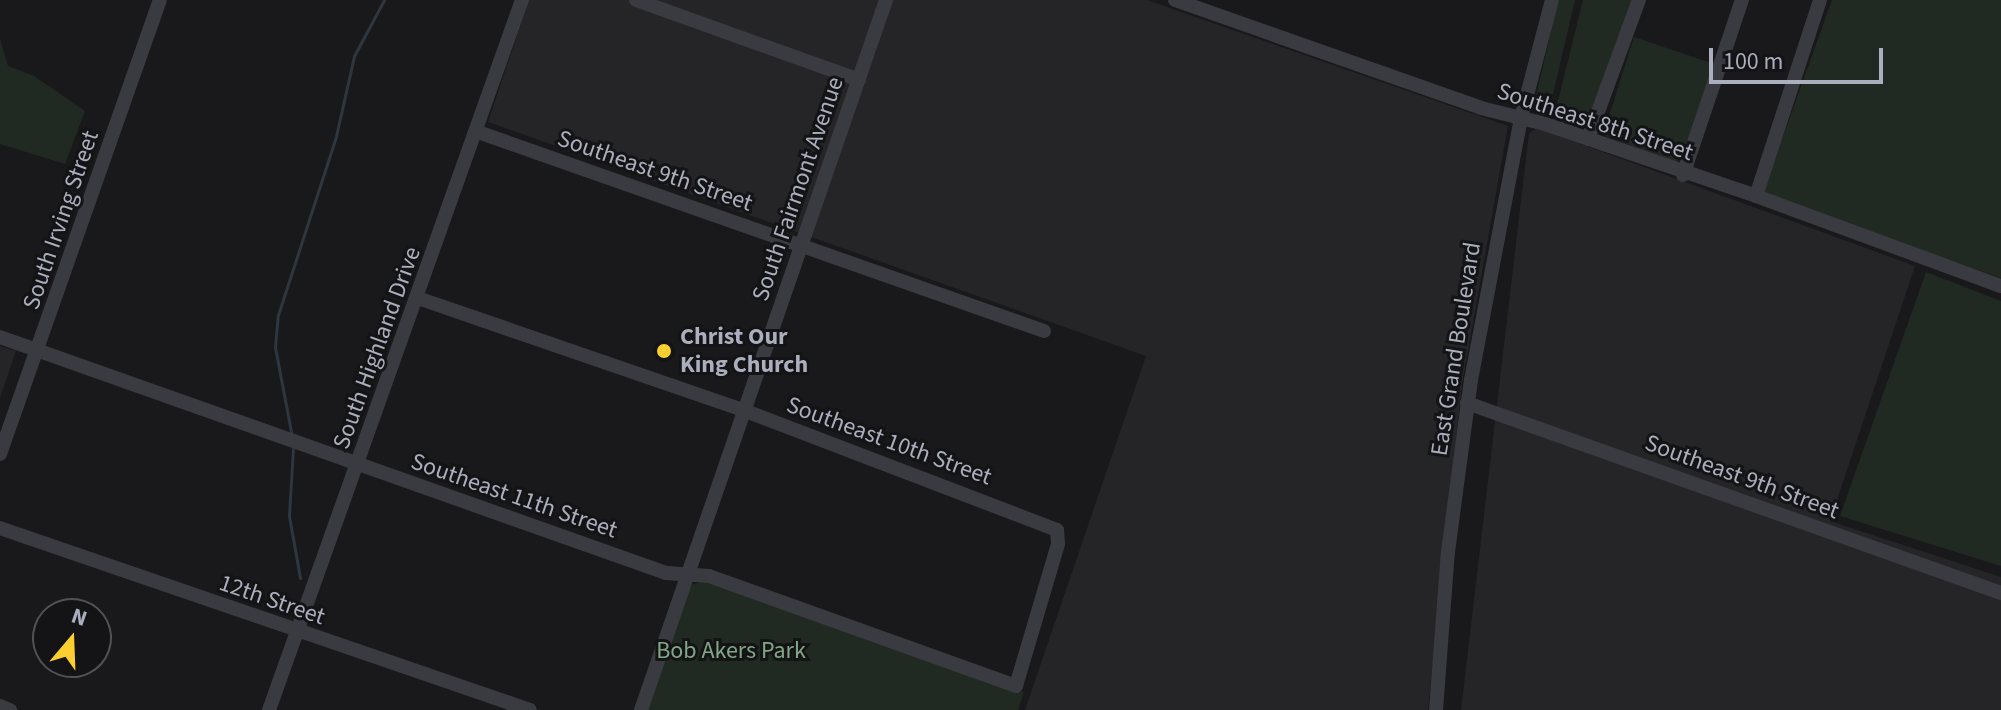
<!DOCTYPE html>
<html>
<head>
<meta charset="utf-8">
<style>
	body { margin:0 }
	#map { position:relative; width:2001px; height:710px; overflow:hidden; background:#19191b; font-family:"Source Sans 3",sans-serif }
	div>[style] { position:absolute }
	[style*='--x'] { left:calc(var(--x)*1px); top:calc(var(--y)*1px); width:calc(var(--w)*1px); rotate:calc(var(--a)*1deg) }
	.built>* { inset:0; background:#252528 }
	.green>* { inset:0; background:#202a22 }
	.stream>* { height:3px; margin:-1.5px; padding:0 1.5px; transform-origin:1.5px; border-radius:1.5px; background:#2e3640 }
	.minor>* { height:14px; margin:-7px; padding:0 7px; transform-origin:7px; border-radius:7px; background:#3a3a41 }
	.dots>* { width:22px; height:22px; translate:-50% -50%; box-sizing:border-box; border:4px solid #141416; border-radius:50% }
	span { translate:-50% -50%; white-space:nowrap; text-align:center; line-height:1.15; -webkit-text-stroke:6px #141416; paint-order:stroke }
	.street-label { font-size:24px; color:#abaebc }
	.poi-label { font-size:24px; color:#abaebc; font-weight:700 }
	.left { translate:0 -50%; text-align:left }
	.park-label { font-size:24px; color:#81a787 }
	.north { position:absolute; left:32px; top:598px; width:80px; height:80px; box-sizing:border-box; background:#141416; border:2px solid #505258; border-radius:50%; rotate:19deg; font-size:22px; font-weight:700; line-height:32px; text-align:center; color:#abaebc }
	.north::after { content:''; display:block; margin:auto; width:28px; height:36px; background:#fcce30; clip-path:polygon(50% 0,100% 100%,50% 72%,0 100%) }
	.scale { position:absolute; left:1709px; top:48px; width:174px; height:36px; box-sizing:border-box; border:4px solid #abaebc; border-top:0; padding-left:10px; font-size:24px; line-height:28px; white-space:nowrap; color:#abaebc; -webkit-text-stroke:6px #141416; paint-order:stroke }
</style>
</head>
<body>
<div id="map">
	<div class="built">
		<i style="clip-path:polygon(529px 0,1147px 0,1508px 126px,1462px 384px,1428px 710px,1025px 710px,1146px 356px,488px 122px)"></i>
		<i style="clip-path:polygon(1537px 128px,1915px 266px,1830px 521px,2001px 577px,2001px 710px,1461px 710px,1529px 133px)"></i>
		<i style="clip-path:polygon(0 346px,16px 351px,0 398px)"></i>
	</div>
	<div class="green">
		<i style="clip-path:polygon(1558px 0,1575px 0,1547px 120px,1536px 116px,1534px 105px)"></i>
		<i style="clip-path:polygon(1583px 0,1635px 0,1586px 125px,1576px 130px,1553px 121px)"></i>
		<i style="clip-path:polygon(1832px 0,2001px 0,2001px 278px,1762px 195px)"></i>
		<i style="clip-path:polygon(1634px 37px,1714px 64px,1681px 159px,1674px 162px,1603px 135px)"></i>
		<i style="clip-path:polygon(0 39px,8px 66px,34px 76px,85px 111px,65px 164px,0 144px)"></i>
		<i style="clip-path:polygon(1926px 272px,2001px 301px,2001px 566px,1840px 516px)"></i>
		<i style="clip-path:polygon(710px 580px,1024px 692px,1018px 710px,647px 710px,691px 585px)"></i>
	</div>
	<div class="stream">
		<i style="--x:292;--y:437;--w:92;--a:-100.7"></i>
		<i style="--x:275;--y:347;--w:32;--a:-85"></i>
		<i style="--x:278;--y:315;--w:188;--a:-72"></i>
		<i style="--x:336;--y:136;--w:82;--a:-77.3"></i>
		<i style="--x:354;--y:56;--w:64;--a:-61.8"></i>
		<i style="--x:293;--y:448;--w:68;--a:93.4"></i>
		<i style="--x:289;--y:516;--w:63;--a:79.9"></i>
	</div>
	<div class="minor">
		<i style="--x:636;--y:0;--w:237;--a:19.7"></i>
		<i style="--x:1175;--y:0;--w:324;--a:19.4"></i>
		<i style="--x:1481;--y:108;--w:66;--a:14"></i>
		<i style="--x:1545;--y:124;--w:223;--a:18.8"></i>
		<i style="--x:1756;--y:196;--w:261;--a:20.2"></i>
		<i style="--x:478;--y:132;--w:600;--a:19.37"></i>
		<i style="--x:1588;--y:139;--w:148;--a:-69.9"></i>
		<i style="--x:1683;--y:175;--w:185;--a:-71.4"></i>
		<i style="--x:1756;--y:196;--w:206;--a:-71.9"></i>
		<i style="--x:0;--y:337;--w:707;--a:19.51"></i>
		<i style="--x:666;--y:573;--w:43;--a:4"></i>
		<i style="--x:709;--y:576;--w:326;--a:19.7"></i>
		<i style="--x:1016;--y:686;--w:148;--a:-73.5"></i>
		<i style="--x:1058;--y:544;--w:14;--a:-94"></i>
		<i style="--x:1057;--y:530;--w:336;--a:-159.1"></i>
		<i style="--x:743;--y:410;--w:344;--a:-161"></i>
		<i style="--x:1467;--y:403;--w:567;--a:19.59"></i>
		<i style="--x:0;--y:454;--w:481;--a:-70.6"></i>
		<i style="--x:0;--y:528;--w:560;--a:18.95"></i>
		<i style="--x:0;--y:706;--w:11;--a:22"></i>
		<i style="--x:269;--y:710;--w:754;--a:-70.39"></i>
		<i style="--x:641;--y:710;--w:751;--a:-70.96"></i>
		<i style="--x:1436;--y:710;--w:158;--a:-85.7"></i>
		<i style="--x:1448;--y:552;--w:174;--a:-82.4"></i>
		<i style="--x:1471;--y:380;--w:267;--a:-79.2"></i>
		<i style="--x:1521;--y:118;--w:122;--a:-75.3"></i>
	</div>
	<div class="dots">
		<i style="left:664px;top:351px;background:#fcce30"></i>
	</div>
	<div class="street-label">
		<span style="left:1595px;top:122px;rotate:18deg">Southeast 8th Street</span>
		<span style="left:655px;top:171px;rotate:19deg">Southeast 9th Street</span>
		<span style="left:798px;top:189px;rotate:-71deg">South Fairmont Avenue</span>
		<span style="left:61px;top:220px;rotate:-71deg">South Irving Street</span>
		<span style="left:377px;top:348px;rotate:-70deg">South Highland Drive</span>
		<span style="left:1456px;top:349px;rotate:-81deg">East Grand Boulevard</span>
		<span style="left:889px;top:441px;rotate:20deg">Southeast 10th Street</span>
		<span style="left:1742px;top:477px;rotate:20deg">Southeast 9th Street</span>
		<span style="left:514px;top:496px;rotate:19deg">Southeast 11th Street</span>
		<span style="left:272px;top:600px;rotate:19deg">12th Street</span>
	</div>
	<div class="poi-label">
		<span class="left" style="left:680px;top:351px">Christ Our<br>King Church</span>
	</div>
	<div class="park-label">
		<span style="left:731px;top:651px">Bob Akers Park</span>
	</div>
	<div class="north">N</div>
	<div class="scale">100 m</div>
</div>
</body>
</html>
